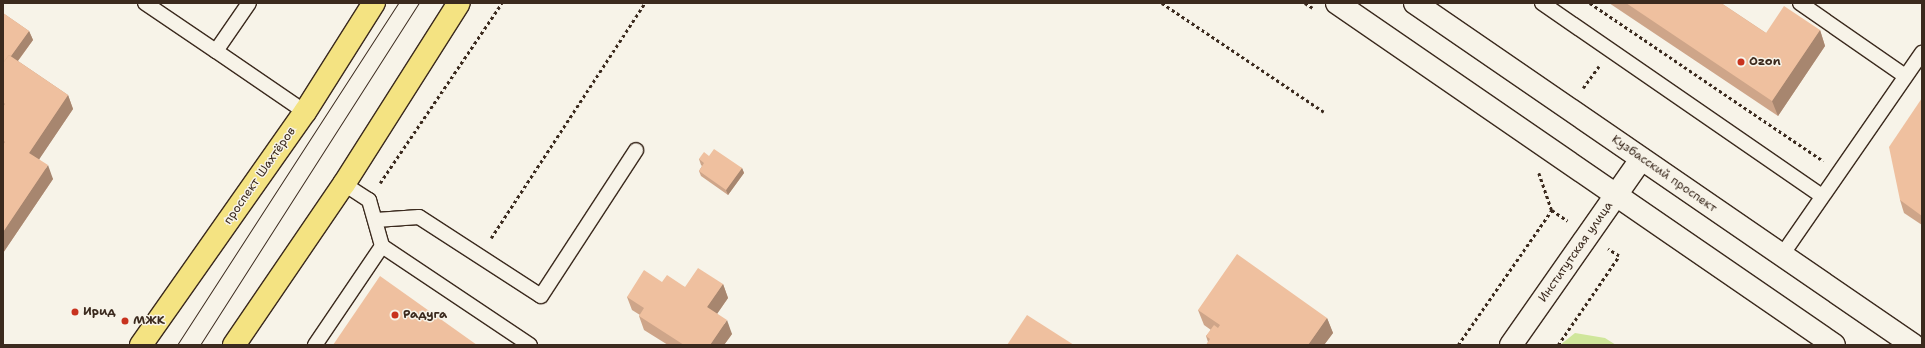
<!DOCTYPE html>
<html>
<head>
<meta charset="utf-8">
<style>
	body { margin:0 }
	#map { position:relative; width:1925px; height:348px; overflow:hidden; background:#f7f3e8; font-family:"Shantell Sans",sans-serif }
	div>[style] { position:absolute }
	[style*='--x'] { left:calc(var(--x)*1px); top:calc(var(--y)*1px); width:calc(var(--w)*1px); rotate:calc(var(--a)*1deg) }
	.green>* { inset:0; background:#cfe69b }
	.path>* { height:2.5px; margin-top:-1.25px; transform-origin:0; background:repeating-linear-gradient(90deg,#3b2a1e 0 3px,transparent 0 6px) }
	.roads { filter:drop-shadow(1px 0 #3b2a1e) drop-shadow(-1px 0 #3b2a1e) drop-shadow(0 1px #3b2a1e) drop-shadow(0 -1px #3b2a1e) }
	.service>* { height:14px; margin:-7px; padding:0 7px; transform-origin:7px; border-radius:7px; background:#f7f3e8 }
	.tertiary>* { height:22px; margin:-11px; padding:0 11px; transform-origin:11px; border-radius:11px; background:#f7f3e8 }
	.primary>* { height:22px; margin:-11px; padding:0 11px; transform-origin:11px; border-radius:11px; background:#f4e382 }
	.tram>* { height:1px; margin:-0.5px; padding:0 0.5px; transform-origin:0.5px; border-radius:0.5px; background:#3b2a1e }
	.wall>* { inset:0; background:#cea589 }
	.shaded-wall>* { inset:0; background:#a7866f }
	.building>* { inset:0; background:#efc09f }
	.dots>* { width:11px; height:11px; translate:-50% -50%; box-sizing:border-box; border:2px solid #f7f3e8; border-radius:50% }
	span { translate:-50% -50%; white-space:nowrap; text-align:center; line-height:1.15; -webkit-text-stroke:3px #f7f3e8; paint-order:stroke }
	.poi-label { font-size:12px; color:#3b2a1e; font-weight:700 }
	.left { translate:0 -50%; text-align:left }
	.street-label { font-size:12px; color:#3b2a1e }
	.frame { position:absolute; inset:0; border:4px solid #3b2a1e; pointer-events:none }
</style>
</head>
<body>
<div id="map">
	<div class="green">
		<i style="clip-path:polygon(1575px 333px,1605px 338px,1616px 345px,1560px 345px)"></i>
	</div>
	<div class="path">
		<i style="--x:1162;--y:3;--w:195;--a:33.9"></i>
		<i style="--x:1305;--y:3;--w:9;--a:32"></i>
		<i style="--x:1590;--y:3;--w:282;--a:34.1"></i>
		<i style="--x:1583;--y:88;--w:27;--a:-54"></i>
		<i style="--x:1539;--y:173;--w:39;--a:71"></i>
		<i style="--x:380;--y:183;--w:217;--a:-55.9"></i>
		<i style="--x:491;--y:238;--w:281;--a:-56.8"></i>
		<i style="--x:1458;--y:345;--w:165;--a:-55.2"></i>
		<i style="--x:1552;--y:210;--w:19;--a:35"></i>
		<i style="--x:1558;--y:345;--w:108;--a:-55.6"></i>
		<i style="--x:1619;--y:256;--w:13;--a:-148"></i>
	</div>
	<div class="roads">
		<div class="service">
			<i style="--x:145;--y:3;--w:86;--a:34.1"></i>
			<i style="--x:249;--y:3;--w:58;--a:124.5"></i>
			<i style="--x:216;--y:51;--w:108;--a:34.4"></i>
			<i style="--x:1542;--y:3;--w:340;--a:34.6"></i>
			<i style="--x:1800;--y:3;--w:128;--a:34.8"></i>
			<i style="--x:344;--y:184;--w:30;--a:33"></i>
			<i style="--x:369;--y:200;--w:48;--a:74.2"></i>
			<i style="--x:382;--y:246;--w:178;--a:33.8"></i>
			<i style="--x:376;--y:220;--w:43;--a:-4"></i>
			<i style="--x:419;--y:217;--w:145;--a:32.9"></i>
			<i style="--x:541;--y:296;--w:174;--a:-56.9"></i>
			<i style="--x:1782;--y:255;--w:246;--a:-55.3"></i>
			<i style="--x:315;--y:345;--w:120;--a:-55.9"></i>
		</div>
		<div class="tertiary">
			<i style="--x:1337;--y:3;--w:603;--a:34.53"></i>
			<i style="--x:1415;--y:3;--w:604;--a:34.48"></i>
			<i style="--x:1511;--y:345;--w:227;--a:-55"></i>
		</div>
		<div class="primary">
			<i style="--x:141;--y:345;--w:285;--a:-54.9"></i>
			<i style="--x:305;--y:112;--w:129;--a:-57.7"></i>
			<i style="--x:234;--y:345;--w:195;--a:-55.7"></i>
			<i style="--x:344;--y:184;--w:214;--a:-57.6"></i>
		</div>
	</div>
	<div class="tram">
		<i style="--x:177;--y:345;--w:407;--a:-57.1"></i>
		<i style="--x:200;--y:345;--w:406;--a:-57.4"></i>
	</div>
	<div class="wall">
		<i style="clip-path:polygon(1609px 3px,1721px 3px,1766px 33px,1820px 30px,1825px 46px,1778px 116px)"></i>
		<i style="clip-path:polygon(3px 13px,29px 31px,33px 40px,18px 61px,68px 95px,73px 109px,39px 159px,53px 179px,3px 253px)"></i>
		<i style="clip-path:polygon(1922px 98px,1922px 225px,1904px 213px,1900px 200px)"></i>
		<i style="clip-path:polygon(709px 156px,742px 168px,744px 173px,728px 195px,701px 176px,699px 171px,702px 166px,701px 165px,699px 159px)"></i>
		<i style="clip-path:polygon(662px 282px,685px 287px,723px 284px,728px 298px,717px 314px,732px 334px,724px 345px,668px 345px,644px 330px,639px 316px,640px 315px,632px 310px,627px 297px)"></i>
		<i style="clip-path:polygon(1198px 310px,1327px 318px,1333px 333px,1324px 345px,1206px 345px,1208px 342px,1206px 336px,1211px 330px,1204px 325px)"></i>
	</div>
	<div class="shaded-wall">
		<i style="clip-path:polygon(1820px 30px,1825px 46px,1778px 116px,1772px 101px)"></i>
		<i style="clip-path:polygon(29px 31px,33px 40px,3px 81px,3px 67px)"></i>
		<i style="clip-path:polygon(68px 95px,73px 109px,34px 167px,29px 153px)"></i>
		<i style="clip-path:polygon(48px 165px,53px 179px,3px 253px,3px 232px)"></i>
		<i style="clip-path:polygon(742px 168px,744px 173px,728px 195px,726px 190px)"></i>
		<i style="clip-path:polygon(723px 284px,728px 298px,712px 321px,707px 307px)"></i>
		<i style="clip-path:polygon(1327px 318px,1333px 333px,1324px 345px,1308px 345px)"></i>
		<i style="clip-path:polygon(727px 320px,732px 334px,724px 345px,710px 345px)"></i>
	</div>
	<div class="building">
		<i style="clip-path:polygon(1626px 3px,1721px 3px,1766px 33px,1784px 6px,1820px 30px,1772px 101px)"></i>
		<i style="clip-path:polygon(3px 13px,29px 31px,11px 56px,9px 55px,3px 63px)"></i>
		<i style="clip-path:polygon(9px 55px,68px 95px,29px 153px,48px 165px,3px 232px,3px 145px,5px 142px,3px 140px,3px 107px,5px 104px,3px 102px,3px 63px)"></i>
		<i style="clip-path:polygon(1922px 98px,1922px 216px,1900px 200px,1889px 147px)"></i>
		<i style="clip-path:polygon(714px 149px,742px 168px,726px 190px,699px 171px,704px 163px,699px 159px,701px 156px,704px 152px,709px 156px)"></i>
		<i style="clip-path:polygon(1237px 254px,1327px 318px,1308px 345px,1206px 345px,1210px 339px,1206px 336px,1214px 325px,1218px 328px,1220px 325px,1198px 310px)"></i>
		<i style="clip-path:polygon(698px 268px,723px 284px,707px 307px,727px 320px,710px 345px,684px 345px,639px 316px,644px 308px,627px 297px,644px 270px,662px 282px,667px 275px,685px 287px)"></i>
		<i style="clip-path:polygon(380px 276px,477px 345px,333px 345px)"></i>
		<i style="clip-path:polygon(1027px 315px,1074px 345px,1007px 345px)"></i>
	</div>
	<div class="dots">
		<i style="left:1741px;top:62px;background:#c8321e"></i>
		<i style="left:75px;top:312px;background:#c8321e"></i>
		<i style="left:395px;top:315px;background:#c8321e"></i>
		<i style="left:125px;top:321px;background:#c8321e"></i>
	</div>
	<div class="poi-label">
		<span class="left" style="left:1749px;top:62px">Ozon</span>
		<span class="left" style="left:83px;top:312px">Ирид</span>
		<span class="left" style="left:403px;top:315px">Радуга</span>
		<span class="left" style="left:133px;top:321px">МЖК</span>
	</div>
	<div class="street-label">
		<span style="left:1664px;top:174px;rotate:35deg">Кузбасский проспект</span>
		<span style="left:260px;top:176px;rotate:-55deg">проспект Шахтёров</span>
		<span style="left:1576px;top:252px;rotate:-55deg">Институтская улица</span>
	</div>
	<div class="frame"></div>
</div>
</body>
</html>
